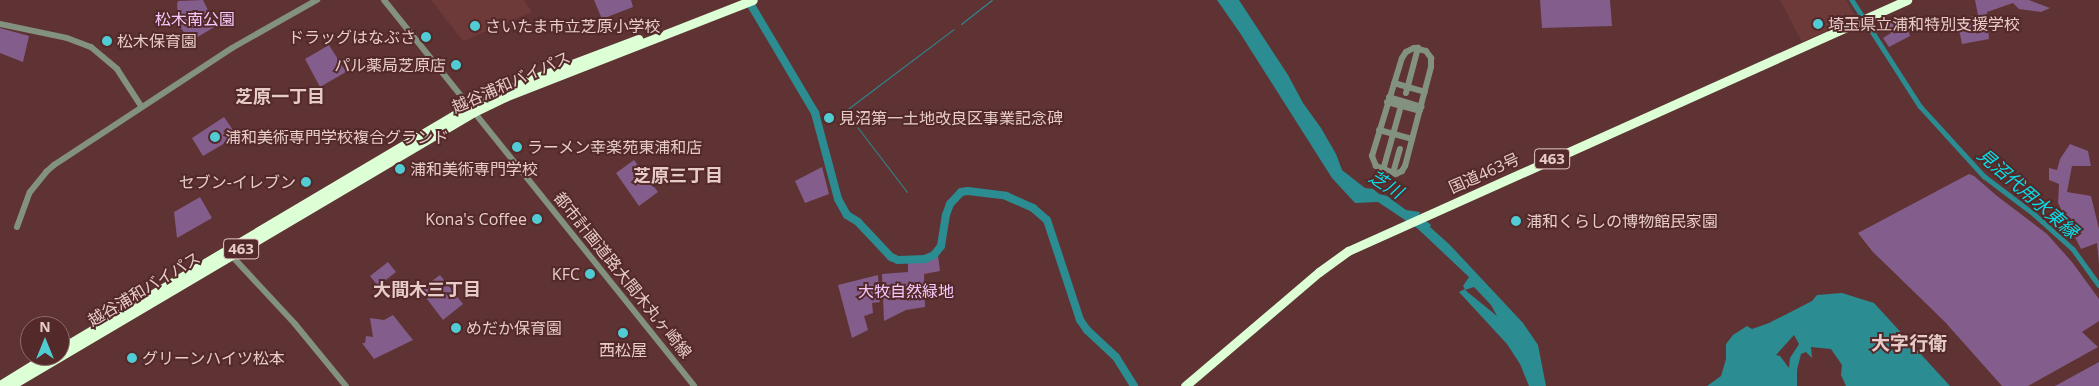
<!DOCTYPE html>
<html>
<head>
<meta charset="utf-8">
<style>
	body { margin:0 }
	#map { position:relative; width:2099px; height:386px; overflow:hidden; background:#5f3333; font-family:"Open Sans","Noto Sans JP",sans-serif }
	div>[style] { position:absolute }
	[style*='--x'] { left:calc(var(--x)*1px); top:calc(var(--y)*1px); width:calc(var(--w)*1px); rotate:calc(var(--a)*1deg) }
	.built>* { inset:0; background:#6d3939 }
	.green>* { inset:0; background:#835d8b }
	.water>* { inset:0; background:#2b8c92 }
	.stream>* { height:1px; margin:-0.5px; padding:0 0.5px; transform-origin:0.5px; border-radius:0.5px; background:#2b8c92 }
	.canal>* { height:4.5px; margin:-2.25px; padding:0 2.25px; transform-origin:2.25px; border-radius:2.25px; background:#2b8c92 }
	.river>* { height:8px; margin:-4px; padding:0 4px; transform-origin:4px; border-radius:4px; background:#2b8c92 }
	.minor>* { height:6px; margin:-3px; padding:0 3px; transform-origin:3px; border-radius:3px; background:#839181 }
	.highway>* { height:9px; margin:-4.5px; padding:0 4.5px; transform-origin:4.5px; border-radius:4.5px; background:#dcffd6 }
	.dots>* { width:14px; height:14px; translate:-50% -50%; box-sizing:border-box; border:2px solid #532929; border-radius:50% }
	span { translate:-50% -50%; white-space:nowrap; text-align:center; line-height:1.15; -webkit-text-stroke:4px #532929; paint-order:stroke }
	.shield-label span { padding:1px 4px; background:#532929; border:1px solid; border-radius:4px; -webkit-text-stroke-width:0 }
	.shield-label { font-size:15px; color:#e7cbc9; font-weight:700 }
	.park-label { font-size:16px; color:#f5c9fd }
	.poi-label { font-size:16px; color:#e7cbc9 }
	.left { translate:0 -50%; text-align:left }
	.right { translate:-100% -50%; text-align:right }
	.street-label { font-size:16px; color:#e7cbc9 }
	.neighbourhood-label { font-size:18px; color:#e7cbc9; font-weight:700 }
	.water-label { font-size:18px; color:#06dfe9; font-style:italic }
	.quarter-label { font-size:19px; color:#e7cbc9; font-weight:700 }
	.north { position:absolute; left:20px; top:316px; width:50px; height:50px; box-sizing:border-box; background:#532929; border:1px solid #8e6a69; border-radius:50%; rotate:0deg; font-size:14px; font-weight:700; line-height:20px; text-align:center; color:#e7cbc9 }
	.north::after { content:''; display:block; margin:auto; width:18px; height:22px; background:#51ccd4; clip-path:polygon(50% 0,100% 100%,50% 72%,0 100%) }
</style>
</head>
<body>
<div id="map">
	<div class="built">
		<i style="clip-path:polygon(431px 0,524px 0,532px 12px,463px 41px)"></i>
		<i style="clip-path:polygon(1780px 0,1846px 0,1856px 17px,1802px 42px)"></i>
	</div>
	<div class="green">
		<i style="clip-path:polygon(203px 0,216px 26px,191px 41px,179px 26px,177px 4px,178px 1px)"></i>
		<i style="clip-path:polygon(594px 0,631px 0,633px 7px,602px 19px)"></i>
		<i style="clip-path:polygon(1540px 0,1610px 0,1612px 26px,1542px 28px)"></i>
		<i style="clip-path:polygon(1975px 0,2029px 0,2050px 8px,2041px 12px,2019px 9px,2013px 3px,1987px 12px,1989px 39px,1962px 44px,1957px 20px,1978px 15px)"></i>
		<i style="clip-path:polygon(1892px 22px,1896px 29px,1906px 22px,1910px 36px,1889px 47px,1883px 38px,1891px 33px,1887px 25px)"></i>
		<i style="clip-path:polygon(0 28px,29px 36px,23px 62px,0 53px)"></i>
		<i style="clip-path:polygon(329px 45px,346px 72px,320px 87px,305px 59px)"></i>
		<i style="clip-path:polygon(224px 117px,237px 136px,203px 156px,192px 138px)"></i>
		<i style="clip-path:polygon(2070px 144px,2088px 151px,2091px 166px,2072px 166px,2067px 192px,2091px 196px,2099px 229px,2099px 265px,2097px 243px,2081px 249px,2058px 203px,2059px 184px,2049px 180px,2049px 168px,2057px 170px,2060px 159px)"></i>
		<i style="clip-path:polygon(634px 160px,658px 192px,639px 206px,616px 173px)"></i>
		<i style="clip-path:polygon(822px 167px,829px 194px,805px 203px,795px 181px)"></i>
		<i style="clip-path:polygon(1969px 174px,1974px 176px,1997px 196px,2047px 234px,2072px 262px,2099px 299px,2099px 321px,2082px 332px,2098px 347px,2028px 386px,2002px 386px,1945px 322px,1872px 251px,1858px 233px)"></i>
		<i style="clip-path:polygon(200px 197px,212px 218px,177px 238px,174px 212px)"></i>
		<i style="clip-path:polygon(938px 255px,940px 271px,924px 274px,925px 307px,906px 310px,884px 321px,882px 274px,908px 272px,908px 262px,924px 261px)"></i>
		<i style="clip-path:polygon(388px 262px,396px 272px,378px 286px,370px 276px)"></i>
		<i style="clip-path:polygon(440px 275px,463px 304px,443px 320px,420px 290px)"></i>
		<i style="clip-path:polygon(878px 275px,880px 302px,872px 303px,873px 313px,864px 316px,868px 330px,852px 338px,838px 285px)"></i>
		<i style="clip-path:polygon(393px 315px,413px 340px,374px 359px,362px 343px,365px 343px,366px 336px,373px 337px,370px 318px,384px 320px)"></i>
		<i style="clip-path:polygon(2099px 362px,2099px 386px,2055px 386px)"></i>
	</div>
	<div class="water">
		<i style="clip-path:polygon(evenodd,1217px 0,1239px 0,1288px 75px,1303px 103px,1321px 128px,1336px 154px,1342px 170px,1365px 188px,1373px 189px,1379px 194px,1387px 196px,1406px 210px,1420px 212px,1419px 215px,1431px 225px,1430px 227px,1450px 245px,1523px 323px,1538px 345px,1546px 386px,1529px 386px,1520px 364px,1507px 344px,1459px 292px,1465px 289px,1463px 286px,1469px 277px,1417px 228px,1378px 202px,1355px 203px,1332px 178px,1240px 33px,1217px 0,1474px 287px,1491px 305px,1497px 316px,1465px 290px,1474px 287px)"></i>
		<i style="clip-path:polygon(evenodd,1842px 293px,1874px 303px,1950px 386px,1846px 386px,1841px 375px,1842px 365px,1831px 349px,1811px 347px,1812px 358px,1806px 352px,1801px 354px,1797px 370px,1797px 386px,1707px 386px,1721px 376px,1726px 359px,1726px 344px,1733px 335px,1747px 326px,1752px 329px,1769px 323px,1812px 301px,1817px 295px,1842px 293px,1794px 335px,1799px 344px,1790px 358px,1789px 368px,1780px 356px,1776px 355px,1794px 335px)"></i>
	</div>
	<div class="stream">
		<i style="--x:961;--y:24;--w:39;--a:-38"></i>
		<i style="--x:907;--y:192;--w:102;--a:-127.4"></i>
		<i style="--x:845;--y:111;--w:136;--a:-37"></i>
	</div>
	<div class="canal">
		<i style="--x:1852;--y:0;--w:126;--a:57.3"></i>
		<i style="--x:1920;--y:106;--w:95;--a:47.6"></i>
		<i style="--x:1984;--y:176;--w:63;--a:37.2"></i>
		<i style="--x:2034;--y:214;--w:52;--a:41.9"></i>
		<i style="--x:2073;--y:249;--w:44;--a:54.2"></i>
	</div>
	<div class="river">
		<i style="--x:751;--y:5;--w:126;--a:59.3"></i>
		<i style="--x:815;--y:113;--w:89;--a:75"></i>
		<i style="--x:838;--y:199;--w:18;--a:61"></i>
		<i style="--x:847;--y:215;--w:13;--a:32"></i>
		<i style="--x:858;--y:222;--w:48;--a:46.7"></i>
		<i style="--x:891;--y:257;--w:8;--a:23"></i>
		<i style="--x:898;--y:260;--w:27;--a:-2"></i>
		<i style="--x:925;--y:259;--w:10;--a:-24"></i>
		<i style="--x:934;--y:255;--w:11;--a:-52"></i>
		<i style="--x:941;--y:246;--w:31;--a:-81"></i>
		<i style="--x:946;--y:215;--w:12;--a:-70"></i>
		<i style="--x:950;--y:204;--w:16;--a:-47"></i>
		<i style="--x:961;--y:192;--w:7;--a:-8"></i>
		<i style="--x:968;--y:191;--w:38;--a:7"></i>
		<i style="--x:1006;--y:196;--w:30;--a:24"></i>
		<i style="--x:1033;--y:208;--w:18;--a:41"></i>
		<i style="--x:1047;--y:220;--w:105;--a:71.7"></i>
		<i style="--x:1080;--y:320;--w:12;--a:55"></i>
		<i style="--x:1087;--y:330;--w:40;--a:43"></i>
		<i style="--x:1116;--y:357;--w:34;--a:58"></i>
	</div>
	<div class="minor">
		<i style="--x:384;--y:0;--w:495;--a:51.2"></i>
		<i style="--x:0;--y:24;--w:68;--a:11.8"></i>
		<i style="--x:67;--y:38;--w:26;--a:21"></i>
		<i style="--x:91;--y:47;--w:34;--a:40"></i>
		<i style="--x:117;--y:69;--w:44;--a:57"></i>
		<i style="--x:1414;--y:48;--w:12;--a:14"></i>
		<i style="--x:1426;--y:51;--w:9;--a:54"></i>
		<i style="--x:1431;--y:58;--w:9;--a:90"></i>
		<i style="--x:1431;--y:67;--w:102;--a:104.7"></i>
		<i style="--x:1405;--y:166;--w:6;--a:121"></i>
		<i style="--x:1402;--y:171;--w:7;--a:153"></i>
		<i style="--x:1396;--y:174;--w:22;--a:-158"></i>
		<i style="--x:1376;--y:166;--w:11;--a:-112"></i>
		<i style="--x:1372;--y:156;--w:102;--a:-73"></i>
		<i style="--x:1402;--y:58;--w:7;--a:-56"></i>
		<i style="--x:1406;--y:52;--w:9;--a:-27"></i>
		<i style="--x:1394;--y:83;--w:32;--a:16"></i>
		<i style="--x:1406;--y:93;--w:47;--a:-75.1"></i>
		<i style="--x:1389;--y:97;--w:34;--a:17"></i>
		<i style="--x:1387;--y:102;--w:34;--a:15"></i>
		<i style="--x:1379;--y:130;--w:34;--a:15"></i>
		<i style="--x:1383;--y:170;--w:66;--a:-74.3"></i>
		<i style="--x:1393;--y:173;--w:25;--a:-74"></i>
		<i style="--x:17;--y:227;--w:37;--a:-70"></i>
		<i style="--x:30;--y:192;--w:26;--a:-51"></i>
		<i style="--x:46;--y:172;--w:11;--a:-41"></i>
		<i style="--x:54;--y:165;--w:213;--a:-33.3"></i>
		<i style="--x:232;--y:48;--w:98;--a:-29.5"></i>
		<i style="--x:230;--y:254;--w:96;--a:47.1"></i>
		<i style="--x:295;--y:324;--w:80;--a:50.6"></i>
	</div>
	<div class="highway">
		<i style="--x:60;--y:349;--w:474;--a:-30.7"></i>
		<i style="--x:468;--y:107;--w:64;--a:-23.8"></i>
		<i style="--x:527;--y:81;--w:119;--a:-20.7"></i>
		<i style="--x:0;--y:385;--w:55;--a:-31.7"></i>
		<i style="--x:10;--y:386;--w:539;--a:-30.56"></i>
		<i style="--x:474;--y:112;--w:34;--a:-26"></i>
		<i style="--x:505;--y:97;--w:266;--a:-21.4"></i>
		<i style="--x:1185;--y:386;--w:176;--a:-40.4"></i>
		<i style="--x:1319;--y:272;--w:36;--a:-36"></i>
		<i style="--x:1348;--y:251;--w:613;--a:-24.18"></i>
	</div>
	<div class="dots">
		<i style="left:1818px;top:24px;background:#51ccd4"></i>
		<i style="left:475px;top:26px;background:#51ccd4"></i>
		<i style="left:426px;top:37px;background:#51ccd4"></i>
		<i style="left:107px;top:41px;background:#51ccd4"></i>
		<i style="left:456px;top:65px;background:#51ccd4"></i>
		<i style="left:829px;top:118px;background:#51ccd4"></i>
		<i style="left:215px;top:137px;background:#51ccd4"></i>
		<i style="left:517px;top:147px;background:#51ccd4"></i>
		<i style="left:400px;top:169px;background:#51ccd4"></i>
		<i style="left:306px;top:182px;background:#51ccd4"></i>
		<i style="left:537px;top:219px;background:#51ccd4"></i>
		<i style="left:1516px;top:221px;background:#51ccd4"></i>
		<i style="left:590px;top:274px;background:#51ccd4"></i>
		<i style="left:456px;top:328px;background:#51ccd4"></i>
		<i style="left:623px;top:333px;background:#51ccd4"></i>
		<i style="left:132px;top:358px;background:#51ccd4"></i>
	</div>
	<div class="shield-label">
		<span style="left:1552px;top:159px">463</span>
		<span style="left:241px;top:249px">463</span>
	</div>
	<div class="park-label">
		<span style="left:195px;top:19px">松木南公園</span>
		<span style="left:906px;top:291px">大牧自然緑地</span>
	</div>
	<div class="poi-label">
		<span class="left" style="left:1828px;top:24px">埼玉県立浦和特別支援学校</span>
		<span class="left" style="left:485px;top:26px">さいたま市立芝原小学校</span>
		<span class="right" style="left:416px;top:37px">ドラッグはなぶさ</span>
		<span class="left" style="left:117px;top:41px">松木保育園</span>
		<span class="right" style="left:446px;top:65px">パル薬局芝原店</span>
		<span class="left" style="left:839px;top:118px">見沼第一土地改良区事業記念碑</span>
		<span class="left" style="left:225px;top:137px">浦和美術専門学校複合グランド</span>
		<span class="left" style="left:527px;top:147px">ラーメン幸楽苑東浦和店</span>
		<span class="left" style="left:410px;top:169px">浦和美術専門学校</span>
		<span class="right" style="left:296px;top:182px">セブン-イレブン</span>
		<span class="right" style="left:527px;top:219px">Kona's Coffee</span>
		<span class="left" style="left:1526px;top:221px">浦和くらしの博物館民家園</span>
		<span class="right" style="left:580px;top:274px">KFC</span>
		<span class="left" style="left:466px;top:328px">めだか保育園</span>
		<span style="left:623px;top:350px">西松屋</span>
		<span class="left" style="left:142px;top:358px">グリーンハイツ松本</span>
	</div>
	<div class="street-label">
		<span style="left:511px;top:82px;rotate:-24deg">越谷浦和バイパス</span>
		<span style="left:1484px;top:173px;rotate:-24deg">国道463号</span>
		<span style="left:623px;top:275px;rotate:51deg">都市計画道路大間木丸ヶ崎線</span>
		<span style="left:144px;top:289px;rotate:-31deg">越谷浦和バイパス</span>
	</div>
	<div class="neighbourhood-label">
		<span style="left:280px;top:96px">芝原一丁目</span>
		<span style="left:678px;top:175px">芝原三丁目</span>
		<span style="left:427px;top:289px">大間木三丁目</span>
	</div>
	<div class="water-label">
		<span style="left:1386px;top:184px;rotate:32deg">芝川</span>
		<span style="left:2028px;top:193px;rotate:41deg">見沼代用水東縁</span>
	</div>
	<div class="quarter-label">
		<span style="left:1909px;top:344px">大字行衛</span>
	</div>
	<div class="north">N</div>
</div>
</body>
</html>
